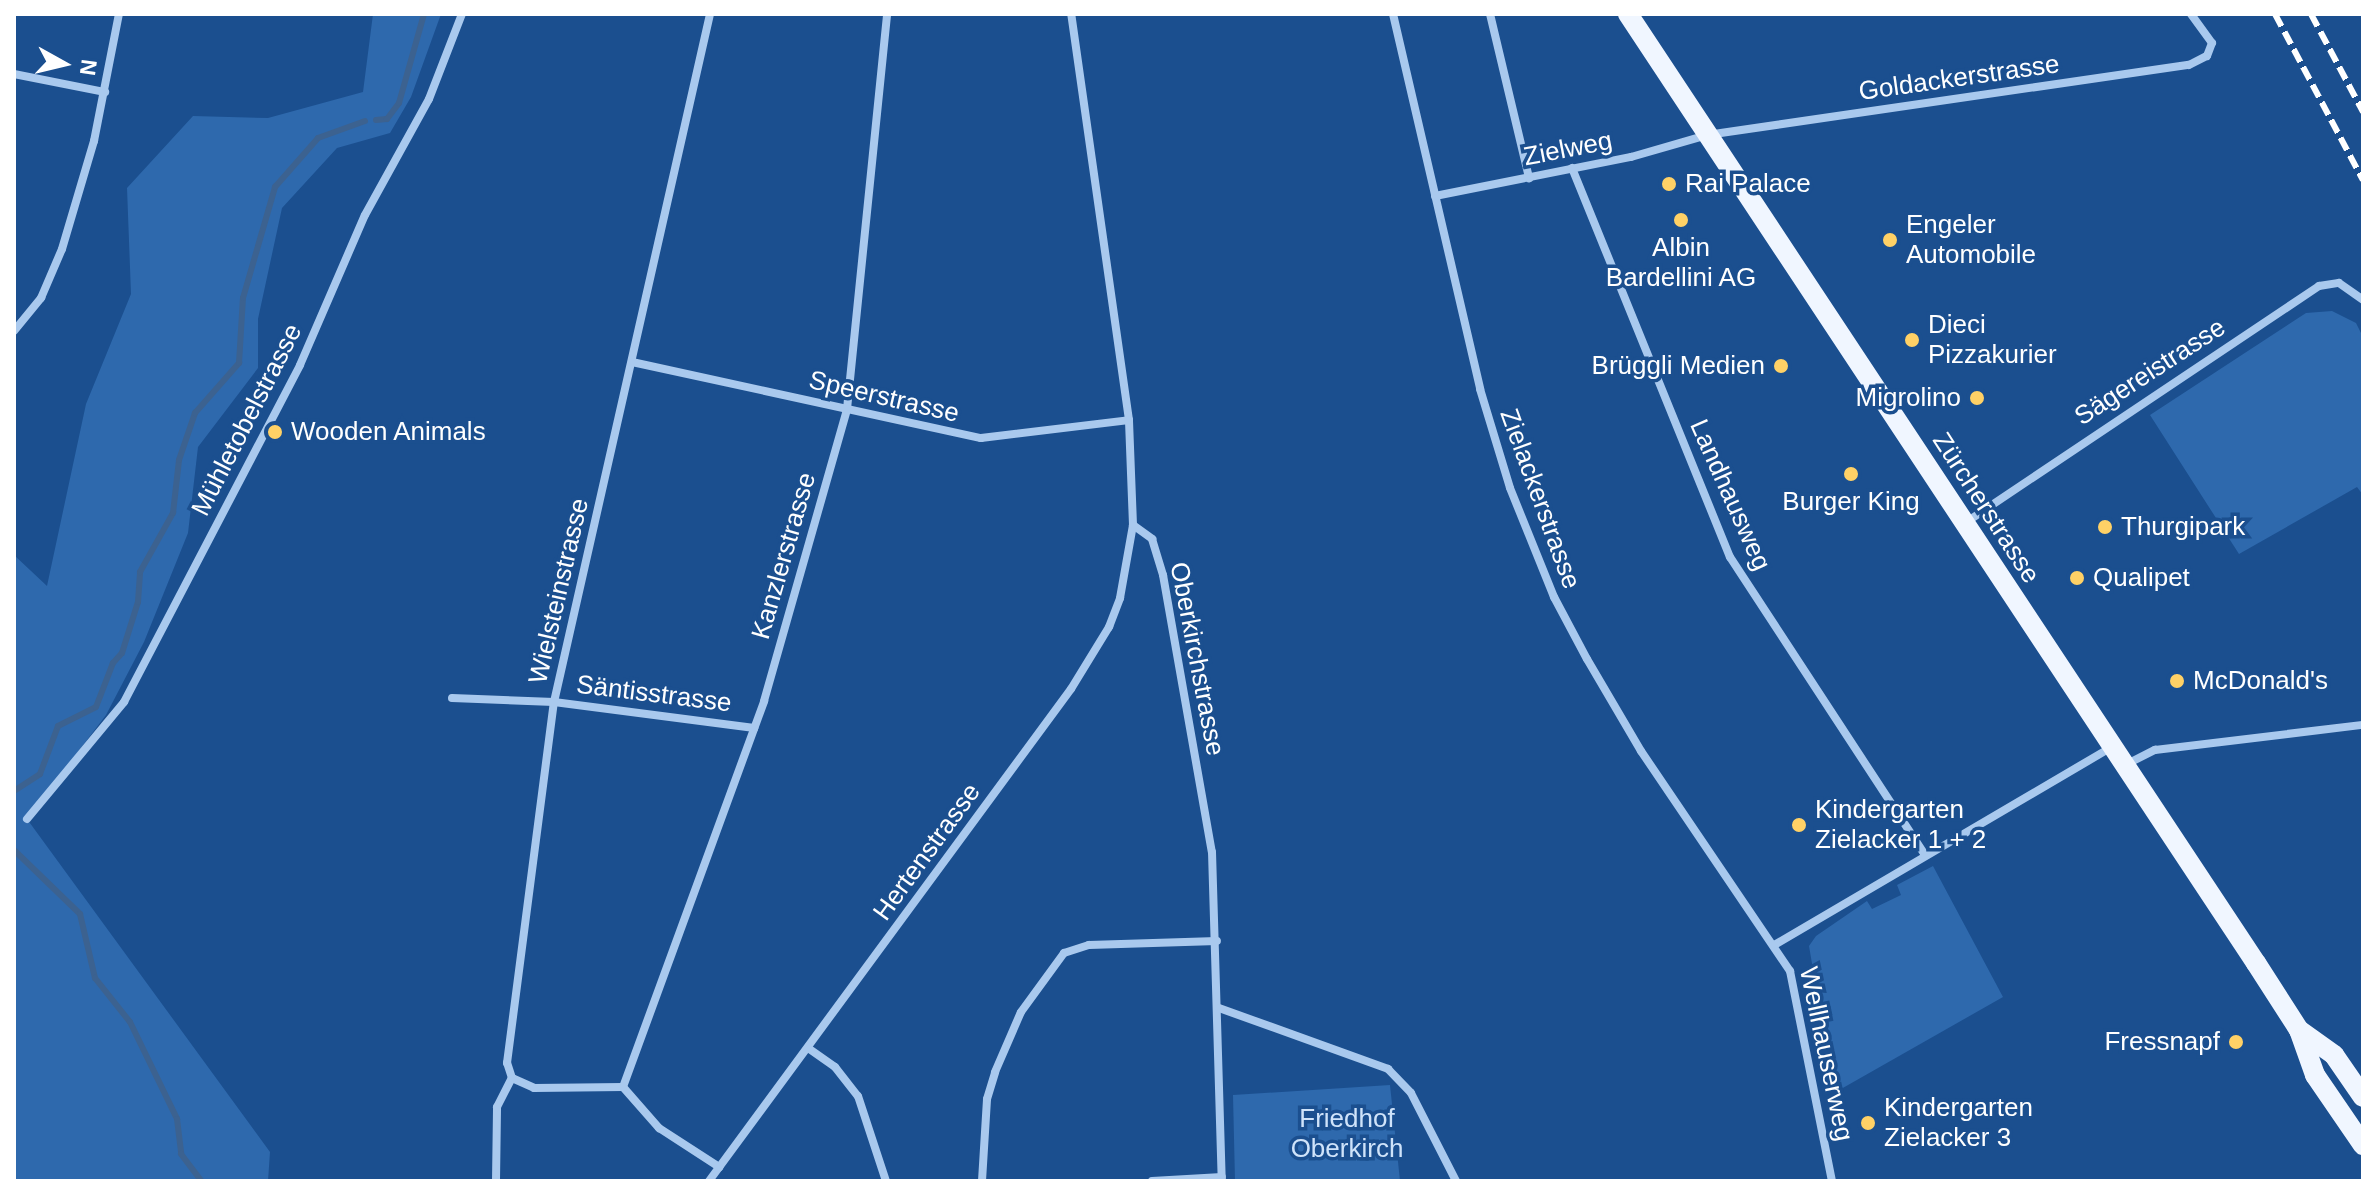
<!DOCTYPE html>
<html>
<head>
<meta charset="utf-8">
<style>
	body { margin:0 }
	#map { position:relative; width:2377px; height:1195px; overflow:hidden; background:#1b4f8f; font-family:Helvetica,sans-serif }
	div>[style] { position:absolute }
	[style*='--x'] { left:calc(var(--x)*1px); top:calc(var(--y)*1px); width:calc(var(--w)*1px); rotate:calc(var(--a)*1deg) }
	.green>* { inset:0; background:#2e69ad }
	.stream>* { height:6px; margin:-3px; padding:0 3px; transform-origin:3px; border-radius:3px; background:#3c6290 }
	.street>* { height:8px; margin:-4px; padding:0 4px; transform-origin:4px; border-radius:4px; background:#a9c9ee }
	.primary>* { height:20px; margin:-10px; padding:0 10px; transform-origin:10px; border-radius:10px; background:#f0f6ff }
	.rail>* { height:6px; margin-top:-3px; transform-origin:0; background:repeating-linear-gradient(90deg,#fff 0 14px,transparent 0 20px) }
	.dots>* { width:22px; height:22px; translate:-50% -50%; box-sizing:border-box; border:4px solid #1b4f8f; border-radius:50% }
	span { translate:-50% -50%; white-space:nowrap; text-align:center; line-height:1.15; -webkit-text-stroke:7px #1b4f8f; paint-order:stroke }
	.street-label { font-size:26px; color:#fff }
	.poi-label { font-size:26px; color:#fff }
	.left { translate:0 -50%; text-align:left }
	.right { translate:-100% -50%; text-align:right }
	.park-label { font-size:26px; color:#cfe3fa }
	.frame { position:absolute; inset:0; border:16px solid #fff; pointer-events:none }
	.north { position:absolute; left:24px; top:24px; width:80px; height:80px; -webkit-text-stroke:6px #1b4f8f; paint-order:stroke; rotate:98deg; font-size:22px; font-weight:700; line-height:32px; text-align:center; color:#fff }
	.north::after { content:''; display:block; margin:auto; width:28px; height:36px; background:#fff; clip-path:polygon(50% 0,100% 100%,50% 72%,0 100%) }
</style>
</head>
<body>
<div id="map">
	<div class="green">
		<i style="clip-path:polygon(373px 14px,441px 14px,411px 97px,390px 133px,337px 148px,282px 208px,258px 319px,258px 368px,198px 447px,188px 533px,144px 642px,106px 715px,27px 819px,270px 1152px,268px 1181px,14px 1181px,14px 555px,47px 586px,86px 404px,131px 294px,127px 188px,193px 116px,268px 118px,363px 92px)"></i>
		<i style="clip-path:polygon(2332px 311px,2356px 323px,2363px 337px,2363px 495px,2357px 487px,2239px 554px,2150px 415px,2306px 313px)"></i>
		<i style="clip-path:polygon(1933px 866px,2003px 997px,1834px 1093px,1809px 946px,1816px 936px,1867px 901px,1872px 909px,1901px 895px,1897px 885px)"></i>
		<i style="clip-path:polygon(1390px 1085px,1400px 1181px,1235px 1181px,1233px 1095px)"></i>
	</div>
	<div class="stream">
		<i style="--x:376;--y:120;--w:11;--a:-5"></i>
		<i style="--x:387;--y:119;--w:20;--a:-53"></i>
		<i style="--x:399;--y:103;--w:92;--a:-74.3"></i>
		<i style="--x:14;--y:791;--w:31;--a:-33"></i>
		<i style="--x:40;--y:774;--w:51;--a:-69.4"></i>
		<i style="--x:58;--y:726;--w:42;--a:-26.6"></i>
		<i style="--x:96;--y:707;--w:47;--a:-68.9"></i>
		<i style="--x:113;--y:663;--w:13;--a:-48"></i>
		<i style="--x:122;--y:653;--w:53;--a:-72.6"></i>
		<i style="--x:138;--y:602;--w:30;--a:-86"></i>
		<i style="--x:140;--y:572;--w:68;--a:-60.8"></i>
		<i style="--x:173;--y:513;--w:53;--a:-83.5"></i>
		<i style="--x:179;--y:460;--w:50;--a:-71.2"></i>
		<i style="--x:195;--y:413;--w:67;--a:-48.7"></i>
		<i style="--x:239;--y:363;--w:65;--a:-86.5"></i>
		<i style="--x:243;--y:298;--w:116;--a:-73.9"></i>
		<i style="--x:275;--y:187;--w:65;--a:-48.7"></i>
		<i style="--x:318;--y:138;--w:50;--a:-19.9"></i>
		<i style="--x:14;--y:850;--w:92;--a:44.1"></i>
		<i style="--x:80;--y:914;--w:66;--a:76.8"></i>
		<i style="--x:95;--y:978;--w:56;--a:51.5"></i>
		<i style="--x:130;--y:1022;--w:108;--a:64.1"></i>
		<i style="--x:177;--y:1119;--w:35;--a:83"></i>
		<i style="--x:181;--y:1154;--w:34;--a:53"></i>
	</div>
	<div class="street">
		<i style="--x:1393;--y:14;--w:385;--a:76.9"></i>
		<i style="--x:1480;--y:389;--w:103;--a:73.1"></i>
		<i style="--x:1510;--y:488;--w:118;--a:68"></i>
		<i style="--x:1554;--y:597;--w:70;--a:62"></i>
		<i style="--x:1587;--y:659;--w:107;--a:59.6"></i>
		<i style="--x:1641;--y:751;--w:266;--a:55.9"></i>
		<i style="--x:1790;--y:971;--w:214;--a:78.7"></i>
		<i style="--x:1490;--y:14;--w:169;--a:76.6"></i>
		<i style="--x:14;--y:74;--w:93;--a:11.2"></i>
		<i style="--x:1572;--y:168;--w:420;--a:67.9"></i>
		<i style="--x:1730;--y:557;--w:355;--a:56.8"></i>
		<i style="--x:1435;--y:196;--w:200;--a:-11.3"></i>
		<i style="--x:1631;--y:157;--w:79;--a:-16.1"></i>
		<i style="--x:1707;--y:135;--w:487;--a:-8.3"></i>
		<i style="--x:2189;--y:65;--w:20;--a:-27"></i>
		<i style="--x:2207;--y:56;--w:14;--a:-69"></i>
		<i style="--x:2212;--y:43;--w:36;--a:-126"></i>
		<i style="--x:14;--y:331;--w:43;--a:-50.7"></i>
		<i style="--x:41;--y:298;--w:53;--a:-66.8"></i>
		<i style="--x:62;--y:249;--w:113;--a:-73.5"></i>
		<i style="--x:94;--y:141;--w:129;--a:-78.9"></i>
		<i style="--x:632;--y:362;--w:357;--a:12.3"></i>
		<i style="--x:981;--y:438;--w:149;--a:-6.9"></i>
		<i style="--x:1965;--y:523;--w:426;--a:-33.8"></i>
		<i style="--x:2319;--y:286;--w:20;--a:-9"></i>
		<i style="--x:2339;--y:283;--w:29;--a:35"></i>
		<i style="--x:1133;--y:525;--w:24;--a:36"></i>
		<i style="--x:1152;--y:539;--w:38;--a:73"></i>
		<i style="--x:1163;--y:575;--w:281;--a:80"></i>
		<i style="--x:1212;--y:852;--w:329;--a:88.3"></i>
		<i style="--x:452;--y:698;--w:102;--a:2.2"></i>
		<i style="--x:554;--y:702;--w:202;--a:7.4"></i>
		<i style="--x:2125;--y:765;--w:34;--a:-27"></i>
		<i style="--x:2155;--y:750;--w:209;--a:-6.9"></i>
		<i style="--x:27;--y:819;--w:152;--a:-50.3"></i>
		<i style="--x:124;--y:702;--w:380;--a:-62.4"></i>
		<i style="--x:300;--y:365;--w:163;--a:-66.6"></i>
		<i style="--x:365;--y:215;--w:132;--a:-61.1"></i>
		<i style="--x:429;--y:99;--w:91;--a:-68.8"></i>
		<i style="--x:1776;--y:944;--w:389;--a:-30.4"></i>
		<i style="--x:1219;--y:1008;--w:180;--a:19.8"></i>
		<i style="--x:1388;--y:1069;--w:33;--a:46"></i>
		<i style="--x:1411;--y:1093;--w:99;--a:62.9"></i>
		<i style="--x:808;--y:1048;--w:33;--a:35"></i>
		<i style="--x:835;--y:1067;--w:37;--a:52"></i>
		<i style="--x:858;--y:1096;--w:89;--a:71.8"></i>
		<i style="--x:512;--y:1078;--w:24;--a:24"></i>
		<i style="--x:534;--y:1088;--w:89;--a:-0.6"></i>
		<i style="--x:623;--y:1087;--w:411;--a:-69.9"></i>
		<i style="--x:764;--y:701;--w:304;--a:-74.1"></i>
		<i style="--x:847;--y:409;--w:397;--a:-84.2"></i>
		<i style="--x:623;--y:1087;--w:55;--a:48.7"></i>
		<i style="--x:659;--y:1128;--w:72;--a:33"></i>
		<i style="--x:496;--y:1181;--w:74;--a:-89.2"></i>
		<i style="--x:497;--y:1107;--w:33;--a:-63"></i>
		<i style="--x:512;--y:1078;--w:16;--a:-108"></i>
		<i style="--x:507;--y:1063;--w:364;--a:-82.6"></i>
		<i style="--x:554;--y:702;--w:705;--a:-77.22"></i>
		<i style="--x:709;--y:1181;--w:611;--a:-53.66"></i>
		<i style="--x:1071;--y:689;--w:73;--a:-58.5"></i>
		<i style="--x:1109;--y:627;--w:31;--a:-69"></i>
		<i style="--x:1120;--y:598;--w:74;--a:-79.9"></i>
		<i style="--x:1133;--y:525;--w:105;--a:-92.2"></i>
		<i style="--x:1129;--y:420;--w:410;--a:-98.1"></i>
		<i style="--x:982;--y:1181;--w:82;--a:-86.5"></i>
		<i style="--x:987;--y:1099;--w:28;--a:-73"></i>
		<i style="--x:995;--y:1072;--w:65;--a:-66.6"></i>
		<i style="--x:1021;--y:1012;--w:73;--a:-53.9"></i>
		<i style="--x:1064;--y:953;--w:26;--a:-18"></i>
		<i style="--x:1089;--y:945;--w:128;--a:-1.8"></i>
		<i style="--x:1152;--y:1181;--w:70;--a:-3.3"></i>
	</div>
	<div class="primary">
		<i style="--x:1628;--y:14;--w:1138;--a:56.51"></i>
		<i style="--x:2256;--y:963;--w:80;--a:57.3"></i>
		<i style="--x:2299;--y:1030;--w:48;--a:70.4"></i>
		<i style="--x:2315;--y:1075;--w:85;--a:55.6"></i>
		<i style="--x:2299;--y:1030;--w:43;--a:35.5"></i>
		<i style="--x:2334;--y:1055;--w:51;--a:55.4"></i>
	</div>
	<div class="rail">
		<i style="--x:2275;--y:14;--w:188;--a:62.1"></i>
		<i style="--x:2311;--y:14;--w:111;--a:62"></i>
	</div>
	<div class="dots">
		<i style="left:1669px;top:184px;background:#ffd166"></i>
		<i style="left:1681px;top:220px;background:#ffd166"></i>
		<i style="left:1890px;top:240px;background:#ffd166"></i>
		<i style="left:1912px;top:340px;background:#ffd166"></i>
		<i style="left:1781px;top:366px;background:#ffd166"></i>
		<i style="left:1977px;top:398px;background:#ffd166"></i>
		<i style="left:275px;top:432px;background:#ffd166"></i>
		<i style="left:1851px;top:474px;background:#ffd166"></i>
		<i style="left:2105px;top:527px;background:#ffd166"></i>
		<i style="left:2077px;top:578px;background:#ffd166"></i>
		<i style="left:2177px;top:681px;background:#ffd166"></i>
		<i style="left:1799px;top:825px;background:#ffd166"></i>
		<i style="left:2236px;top:1042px;background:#ffd166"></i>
		<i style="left:1868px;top:1123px;background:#ffd166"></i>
	</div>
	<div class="street-label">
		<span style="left:1959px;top:78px;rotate:-8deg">Goldackerstrasse</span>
		<span style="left:1568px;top:149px;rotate:-11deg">Zielweg</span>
		<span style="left:2150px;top:372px;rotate:-33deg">Sägereistrasse</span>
		<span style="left:884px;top:397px;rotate:13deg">Speerstrasse</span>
		<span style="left:247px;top:420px;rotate:-63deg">Mühletobelstrasse</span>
		<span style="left:1730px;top:495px;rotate:66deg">Landhausweg</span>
		<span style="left:1540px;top:499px;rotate:70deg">Zielackerstrasse</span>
		<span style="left:1986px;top:508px;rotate:57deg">Zürcherstrasse</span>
		<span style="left:784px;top:556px;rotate:-74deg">Kanzlerstrasse</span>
		<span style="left:559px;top:591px;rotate:-77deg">Wielsteinstrasse</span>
		<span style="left:1197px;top:659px;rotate:79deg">Oberkirchstrasse</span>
		<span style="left:654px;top:694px;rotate:7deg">Säntisstrasse</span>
		<span style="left:927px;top:852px;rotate:-54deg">Hertenstrasse</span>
		<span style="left:1826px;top:1054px;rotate:78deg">Wellhauserweg</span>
	</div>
	<div class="poi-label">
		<span class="left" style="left:1685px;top:184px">Rai Palace</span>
		<span class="left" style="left:1906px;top:240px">Engeler<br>Automobile</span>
		<span style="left:1681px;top:263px">Albin<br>Bardellini AG</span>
		<span class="left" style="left:1928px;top:340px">Dieci<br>Pizzakurier</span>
		<span class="right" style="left:1765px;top:366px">Brüggli Medien</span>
		<span class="right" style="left:1961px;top:398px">Migrolino</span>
		<span class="left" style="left:291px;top:432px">Wooden Animals</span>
		<span style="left:1851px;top:502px">Burger King</span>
		<span class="left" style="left:2121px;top:527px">Thurgipark</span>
		<span class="left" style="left:2093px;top:578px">Qualipet</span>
		<span class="left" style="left:2193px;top:681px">McDonald's</span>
		<span class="left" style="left:1815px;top:825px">Kindergarten<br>Zielacker 1 + 2</span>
		<span class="right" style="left:2220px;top:1042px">Fressnapf</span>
		<span class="left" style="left:1884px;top:1123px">Kindergarten<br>Zielacker 3</span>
	</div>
	<div class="park-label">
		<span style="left:1347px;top:1134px">Friedhof<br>Oberkirch</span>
	</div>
	<div class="frame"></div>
	<div class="north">N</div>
</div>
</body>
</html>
